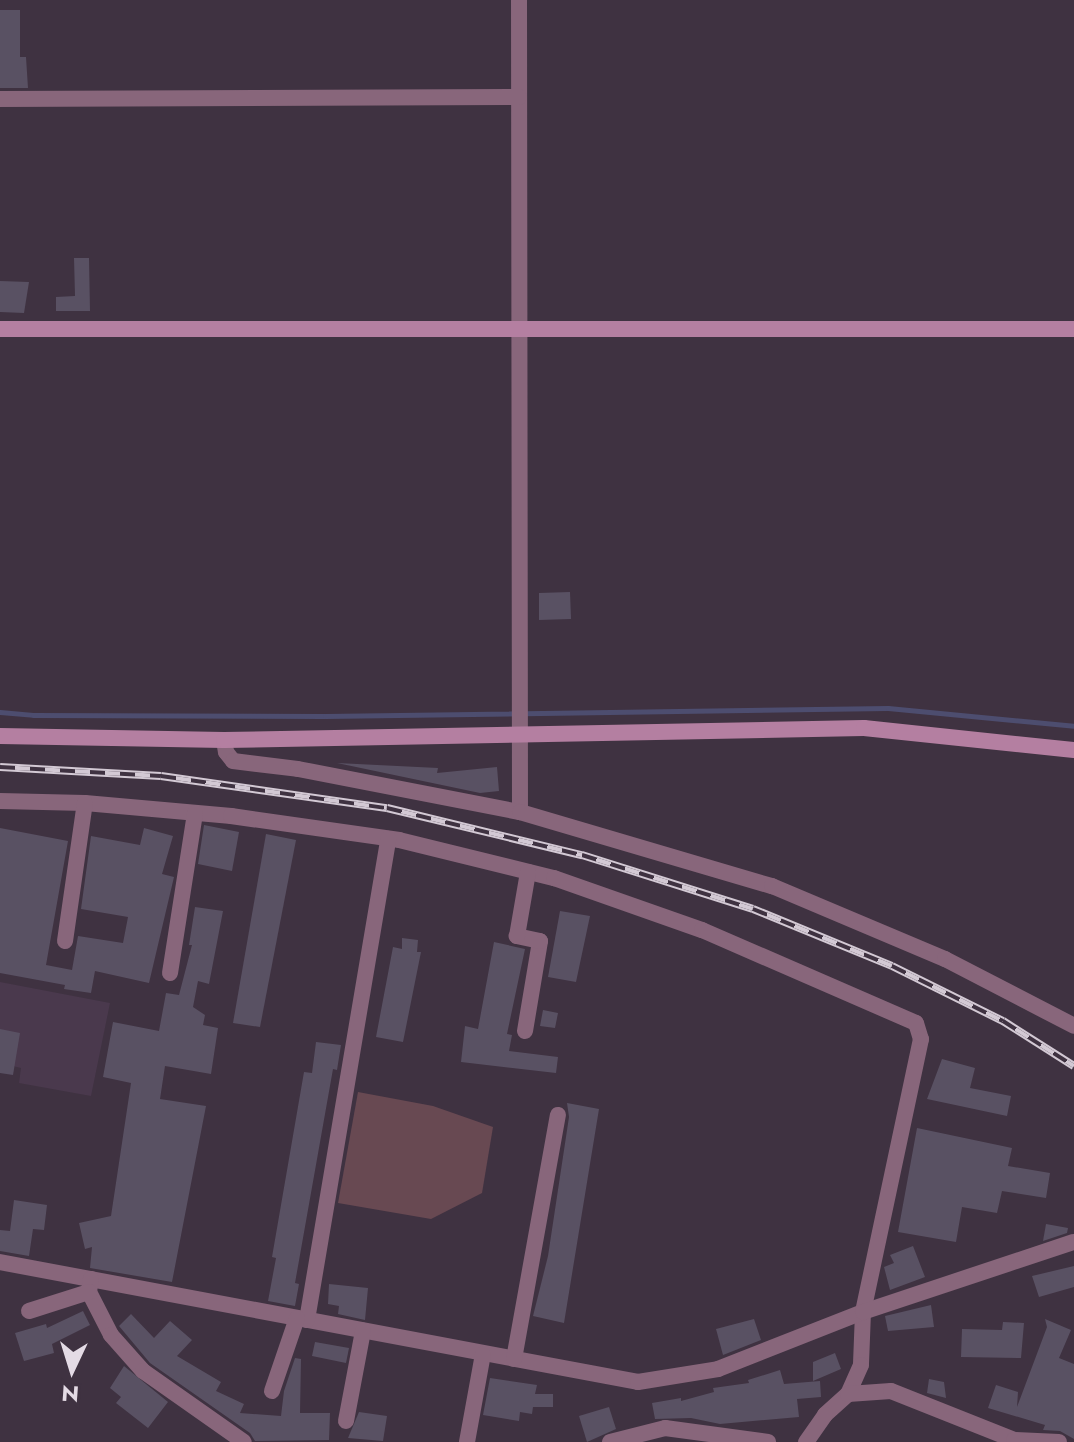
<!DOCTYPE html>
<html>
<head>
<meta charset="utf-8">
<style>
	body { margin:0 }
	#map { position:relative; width:1074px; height:1442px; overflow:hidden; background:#3f3241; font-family:Jost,sans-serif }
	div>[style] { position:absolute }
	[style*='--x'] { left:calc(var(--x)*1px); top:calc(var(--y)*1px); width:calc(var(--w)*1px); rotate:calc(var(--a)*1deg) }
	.built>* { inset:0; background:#4a394d }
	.green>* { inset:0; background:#684952 }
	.stream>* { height:5px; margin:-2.5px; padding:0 2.5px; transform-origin:2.5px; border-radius:2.5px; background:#4d4d6f }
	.building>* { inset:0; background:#595163 }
	.street>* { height:16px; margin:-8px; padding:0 8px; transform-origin:8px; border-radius:8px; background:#88667b }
	.secondary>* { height:16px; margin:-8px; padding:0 8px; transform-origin:8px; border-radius:8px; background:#b47fa1 }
	.rail>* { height:8px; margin-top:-4px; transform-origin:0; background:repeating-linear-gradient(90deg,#3f3241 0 15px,#d3c9d4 0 30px); box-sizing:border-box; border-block:2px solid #d3c9d4 }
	span { translate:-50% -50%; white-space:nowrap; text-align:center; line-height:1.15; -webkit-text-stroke:6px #3f3241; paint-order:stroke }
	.north { position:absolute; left:32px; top:1330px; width:80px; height:80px; -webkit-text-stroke:6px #3f3241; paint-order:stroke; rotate:184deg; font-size:22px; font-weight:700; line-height:32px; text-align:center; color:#e4dbe5 }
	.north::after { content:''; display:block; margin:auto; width:28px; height:36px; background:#e4dbe5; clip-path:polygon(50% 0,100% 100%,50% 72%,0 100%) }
</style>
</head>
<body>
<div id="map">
	<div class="built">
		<i style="clip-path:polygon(0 982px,110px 1003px,91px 1096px,19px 1083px,21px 1068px,0 1063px)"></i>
	</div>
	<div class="green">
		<i style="clip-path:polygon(358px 1092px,433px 1106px,493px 1127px,482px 1193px,431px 1219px,338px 1203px)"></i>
	</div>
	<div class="stream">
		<i style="--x:0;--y:712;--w:33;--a:5"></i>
		<i style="--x:33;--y:715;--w:292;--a:0.2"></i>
		<i style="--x:325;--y:716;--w:563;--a:-0.81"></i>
		<i style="--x:888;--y:708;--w:187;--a:5.5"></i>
	</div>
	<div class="building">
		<i style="clip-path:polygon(0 10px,20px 10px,20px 57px,26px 57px,28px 88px,0 88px)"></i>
		<i style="clip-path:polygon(74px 258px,89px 258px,90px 311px,56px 311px,56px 297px,75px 296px)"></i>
		<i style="clip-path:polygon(0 281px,29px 282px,24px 313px,0 312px)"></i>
		<i style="clip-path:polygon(570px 592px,571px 619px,539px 620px,539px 593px)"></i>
		<i style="clip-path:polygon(337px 763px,438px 768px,437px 773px,497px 767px,499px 791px,480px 793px)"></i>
		<i style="clip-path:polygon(204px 825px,239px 832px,232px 871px,198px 864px)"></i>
		<i style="clip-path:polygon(0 828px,68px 841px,46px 965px,72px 970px,78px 936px,123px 943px,128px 917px,81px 909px,91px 836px,140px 845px,144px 828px,173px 836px,162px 874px,174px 877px,149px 983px,95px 971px,91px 993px,64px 989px,65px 985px,0 973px)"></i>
		<i style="clip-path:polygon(266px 834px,296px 840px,260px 1027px,233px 1023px)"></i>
		<i style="clip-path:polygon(195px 907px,223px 911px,209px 984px,198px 981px,193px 1007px,205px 1015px,203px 1025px,218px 1028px,211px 1074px,165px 1066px,160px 1099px,206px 1106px,172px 1282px,90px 1268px,92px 1247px,85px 1249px,79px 1223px,111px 1216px,131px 1083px,103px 1077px,113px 1022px,159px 1031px,166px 993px,179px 995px,192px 945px,189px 945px)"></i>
		<i style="clip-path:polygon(560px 911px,590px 916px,576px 982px,548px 977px)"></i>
		<i style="clip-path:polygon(402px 938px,418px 940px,417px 952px,421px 952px,403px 1042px,376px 1037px,393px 947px,402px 949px)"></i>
		<i style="clip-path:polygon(494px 942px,525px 949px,507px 1034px,512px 1035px,509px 1051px,558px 1057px,556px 1073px,461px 1062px,465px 1026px,478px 1029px)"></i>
		<i style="clip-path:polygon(543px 1010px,558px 1013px,555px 1028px,540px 1026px)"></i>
		<i style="clip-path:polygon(0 1029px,20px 1033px,13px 1075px,0 1073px)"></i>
		<i style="clip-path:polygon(316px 1042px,341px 1045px,337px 1070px,333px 1069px,295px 1283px,299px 1284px,295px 1306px,268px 1301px,276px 1258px,272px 1257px,304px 1072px,312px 1073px)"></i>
		<i style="clip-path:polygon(942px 1059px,975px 1068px,970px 1088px,1011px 1096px,1007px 1116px,927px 1099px)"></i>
		<i style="clip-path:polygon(567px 1103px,599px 1109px,564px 1323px,533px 1316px,548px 1256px,569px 1117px)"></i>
		<i style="clip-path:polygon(917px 1128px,1012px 1148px,1008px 1166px,1050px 1173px,1046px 1198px,1002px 1191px,997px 1213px,962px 1207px,956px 1242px,898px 1232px)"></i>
		<i style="clip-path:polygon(14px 1200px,47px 1205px,44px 1230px,33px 1229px,29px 1256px,0 1251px,0 1230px,10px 1231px)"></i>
		<i style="clip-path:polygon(1046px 1224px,1068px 1228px,1067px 1233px,1043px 1241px)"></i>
		<i style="clip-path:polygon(913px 1246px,925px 1277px,890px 1290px,884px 1267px,894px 1263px,890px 1255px)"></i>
		<i style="clip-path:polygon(1074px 1266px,1074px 1287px,1039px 1297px,1032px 1276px)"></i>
		<i style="clip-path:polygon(329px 1284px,368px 1288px,365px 1320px,338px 1314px,339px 1306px,328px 1304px)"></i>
		<i style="clip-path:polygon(931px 1305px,934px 1327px,888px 1331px,885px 1316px)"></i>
		<i style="clip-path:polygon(83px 1311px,90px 1325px,52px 1344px,54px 1353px,24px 1361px,15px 1333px,46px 1324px,47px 1328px)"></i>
		<i style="clip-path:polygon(131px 1314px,154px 1338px,170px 1321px,192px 1340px,177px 1356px,221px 1382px,216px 1391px,244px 1404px,240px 1413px,281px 1416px,284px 1391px,295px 1358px,301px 1359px,300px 1413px,330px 1413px,329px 1440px,255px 1441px,250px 1433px,150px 1363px,119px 1326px)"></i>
		<i style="clip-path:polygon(754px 1319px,761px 1340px,723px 1355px,716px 1329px)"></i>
		<i style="clip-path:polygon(1045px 1319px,1071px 1330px,1059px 1358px,1074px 1364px,1074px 1439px,1060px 1431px,1043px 1430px,1045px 1425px,988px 1408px,996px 1385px,1018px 1392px,1017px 1407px,1047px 1327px)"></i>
		<i style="clip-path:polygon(1003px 1322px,1024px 1323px,1021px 1358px,961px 1357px,962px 1329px,1002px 1330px)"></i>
		<i style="clip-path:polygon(315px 1342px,349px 1348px,346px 1363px,312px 1356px)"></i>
		<i style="clip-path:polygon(835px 1353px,841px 1369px,813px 1381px,813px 1362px)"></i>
		<i style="clip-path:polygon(124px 1366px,168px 1402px,148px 1428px,116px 1403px,121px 1397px,110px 1388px)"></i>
		<i style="clip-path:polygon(780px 1370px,784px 1384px,820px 1381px,821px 1397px,797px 1399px,799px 1417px,720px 1424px,691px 1418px,655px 1419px,652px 1403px,681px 1398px,681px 1401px,714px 1392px,713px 1388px,749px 1383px,748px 1380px)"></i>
		<i style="clip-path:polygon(490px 1378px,537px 1385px,535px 1394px,553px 1394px,553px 1407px,533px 1407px,532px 1414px,520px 1412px,519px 1421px,483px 1415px)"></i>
		<i style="clip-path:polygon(929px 1379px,944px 1382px,946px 1398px,927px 1393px)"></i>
		<i style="clip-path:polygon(609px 1407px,616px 1429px,587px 1442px,579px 1416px)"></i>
		<i style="clip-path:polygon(359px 1412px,387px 1416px,383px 1441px,348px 1438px)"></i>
	</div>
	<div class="street">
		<i style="--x:519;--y:0;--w:812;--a:89.93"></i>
		<i style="--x:0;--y:99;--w:519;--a:-0.22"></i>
		<i style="--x:224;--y:740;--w:12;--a:81"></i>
		<i style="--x:226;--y:752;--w:11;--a:52"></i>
		<i style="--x:233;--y:761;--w:65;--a:7"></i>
		<i style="--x:298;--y:769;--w:226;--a:11"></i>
		<i style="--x:520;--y:812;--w:263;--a:16.4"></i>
		<i style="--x:772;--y:886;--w:188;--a:22.9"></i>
		<i style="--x:945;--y:959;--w:145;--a:27.4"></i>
		<i style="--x:0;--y:801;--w:85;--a:1.3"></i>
		<i style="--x:85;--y:803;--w:147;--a:5.1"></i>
		<i style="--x:231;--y:816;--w:170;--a:8.1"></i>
		<i style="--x:399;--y:840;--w:160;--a:13.8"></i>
		<i style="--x:554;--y:878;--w:157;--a:19.4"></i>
		<i style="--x:702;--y:930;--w:233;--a:23.5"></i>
		<i style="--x:916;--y:1023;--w:17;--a:73"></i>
		<i style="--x:921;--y:1039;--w:279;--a:102"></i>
		<i style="--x:863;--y:1312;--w:53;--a:92.2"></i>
		<i style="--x:861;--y:1365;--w:32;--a:114"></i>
		<i style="--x:848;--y:1394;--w:31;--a:138"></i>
		<i style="--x:825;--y:1415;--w:33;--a:125"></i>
		<i style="--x:65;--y:941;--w:139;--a:-81.8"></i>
		<i style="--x:170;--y:973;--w:162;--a:-81.1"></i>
		<i style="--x:525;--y:1031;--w:91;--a:-80.5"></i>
		<i style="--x:540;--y:941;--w:24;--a:-168"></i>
		<i style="--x:517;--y:936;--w:65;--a:-80.2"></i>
		<i style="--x:0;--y:1262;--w:649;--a:10.65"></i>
		<i style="--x:638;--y:1382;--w:81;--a:-9.2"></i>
		<i style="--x:718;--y:1369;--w:156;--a:-21.5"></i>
		<i style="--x:863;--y:1312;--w:222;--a:-18.4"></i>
		<i style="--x:91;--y:1279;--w:13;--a:99"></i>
		<i style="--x:89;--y:1292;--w:48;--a:62.9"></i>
		<i style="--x:111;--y:1335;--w:48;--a:48.4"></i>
		<i style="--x:143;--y:1371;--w:123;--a:35.1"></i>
		<i style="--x:29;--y:1311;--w:63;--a:-17.6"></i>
		<i style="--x:307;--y:1320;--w:488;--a:-80.4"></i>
		<i style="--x:514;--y:1359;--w:248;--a:-79.8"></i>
		<i style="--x:272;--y:1391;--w:77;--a:-71.1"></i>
		<i style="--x:848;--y:1394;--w:43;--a:-4"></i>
		<i style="--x:891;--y:1391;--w:132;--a:21.7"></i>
		<i style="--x:1014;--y:1440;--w:45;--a:2.5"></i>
		<i style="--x:346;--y:1421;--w:92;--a:-79.3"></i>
		<i style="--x:467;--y:1442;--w:89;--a:-79.7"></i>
		<i style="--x:610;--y:1442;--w:57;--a:-14.3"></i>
		<i style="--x:665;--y:1428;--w:104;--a:7.7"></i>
	</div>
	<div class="secondary">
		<i style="--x:0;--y:329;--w:1074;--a:0"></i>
		<i style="--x:0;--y:736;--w:224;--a:1"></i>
		<i style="--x:224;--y:740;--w:640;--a:-1.07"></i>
		<i style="--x:864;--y:728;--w:211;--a:6"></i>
	</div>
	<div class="rail">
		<i style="--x:0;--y:767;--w:161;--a:3.2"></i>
		<i style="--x:161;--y:776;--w:228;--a:8.1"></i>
		<i style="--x:387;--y:808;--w:201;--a:13.6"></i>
		<i style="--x:582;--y:855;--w:179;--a:17.5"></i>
		<i style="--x:753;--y:909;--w:150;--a:22.3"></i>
		<i style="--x:892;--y:966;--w:124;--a:26.4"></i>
		<i style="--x:1003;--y:1021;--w:84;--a:32.4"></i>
	</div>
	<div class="north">N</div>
</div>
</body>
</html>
